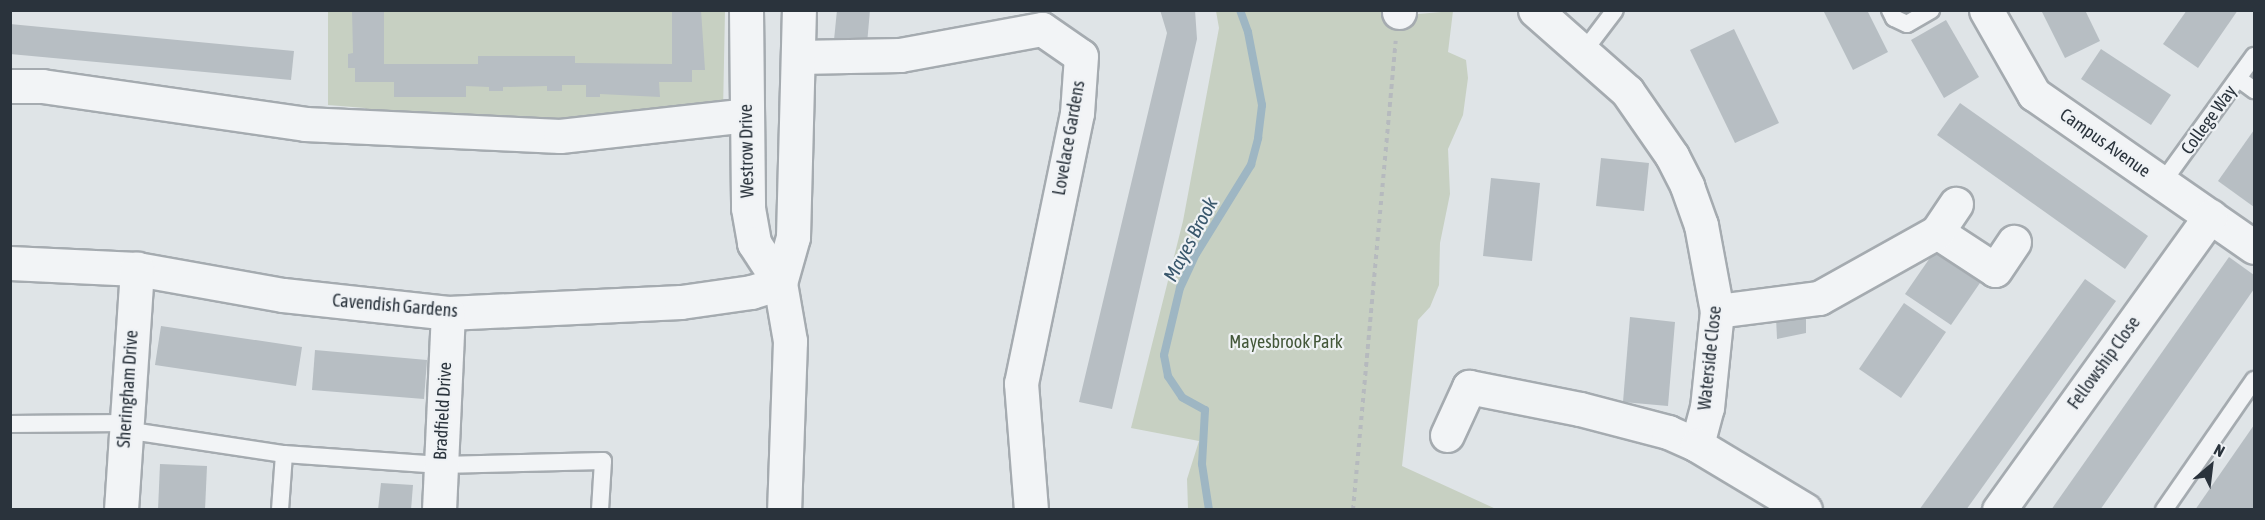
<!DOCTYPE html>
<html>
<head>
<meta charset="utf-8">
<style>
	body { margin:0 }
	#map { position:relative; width:2265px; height:520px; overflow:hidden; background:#dfe4e7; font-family:"Asap Condensed",sans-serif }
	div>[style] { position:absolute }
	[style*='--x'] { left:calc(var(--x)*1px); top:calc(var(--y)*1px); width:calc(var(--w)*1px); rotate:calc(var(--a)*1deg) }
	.green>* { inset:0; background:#c7d0c2 }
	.stream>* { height:8px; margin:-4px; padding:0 4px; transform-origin:4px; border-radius:4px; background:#9eb6c3 }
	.building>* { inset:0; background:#b7bec3 }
	.path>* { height:4px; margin-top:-2px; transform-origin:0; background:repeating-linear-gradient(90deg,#b6babe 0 4.5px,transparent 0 9px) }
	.roads { filter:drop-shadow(2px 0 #a5abb0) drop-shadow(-2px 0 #a5abb0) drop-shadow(0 2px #a5abb0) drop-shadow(0 -2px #a5abb0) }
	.service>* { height:16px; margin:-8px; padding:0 8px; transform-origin:8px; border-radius:8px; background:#f2f4f6 }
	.minor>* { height:33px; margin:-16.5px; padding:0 16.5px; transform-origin:16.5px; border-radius:16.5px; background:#f2f4f6 }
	span { translate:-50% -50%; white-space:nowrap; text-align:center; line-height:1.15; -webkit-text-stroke:4.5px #eff2f5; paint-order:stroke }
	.street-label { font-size:18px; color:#2a333c }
	.park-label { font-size:18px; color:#435739 }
	.water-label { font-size:20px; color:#39576c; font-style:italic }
	.frame { position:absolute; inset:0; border:12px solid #2a333c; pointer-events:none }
	.north { position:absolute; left:2181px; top:436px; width:60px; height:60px; -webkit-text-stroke:4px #eff2f5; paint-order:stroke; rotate:28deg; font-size:16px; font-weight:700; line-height:24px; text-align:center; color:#2a333c }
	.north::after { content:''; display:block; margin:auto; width:21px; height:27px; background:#2a333c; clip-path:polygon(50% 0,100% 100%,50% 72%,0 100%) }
</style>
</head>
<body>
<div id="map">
	<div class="green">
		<i style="clip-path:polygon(1393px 10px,1418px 14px,1453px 11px,1448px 52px,1466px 60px,1468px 78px,1463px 115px,1448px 149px,1450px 194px,1440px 243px,1439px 285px,1430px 307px,1418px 320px,1402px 466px,1496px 509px,1188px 509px,1187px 479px,1199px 441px,1131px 428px,1183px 221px,1219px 28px,1216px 11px)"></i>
		<i style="clip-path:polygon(328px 11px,725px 11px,723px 112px,549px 128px,374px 119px,365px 108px,328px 105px)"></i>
	</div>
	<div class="stream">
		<i style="--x:1209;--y:510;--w:47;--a:-98.7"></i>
		<i style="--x:1202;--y:464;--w:54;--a:-86.8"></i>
		<i style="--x:1205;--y:410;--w:26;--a:-151"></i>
		<i style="--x:1182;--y:397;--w:25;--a:-124"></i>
		<i style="--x:1168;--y:376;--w:21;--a:-101"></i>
		<i style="--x:1164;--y:355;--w:69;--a:-76.6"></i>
		<i style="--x:1180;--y:288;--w:38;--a:-65"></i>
		<i style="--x:1196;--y:254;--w:105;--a:-58.3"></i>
		<i style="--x:1251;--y:165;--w:28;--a:-75"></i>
		<i style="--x:1258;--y:138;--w:33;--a:-83"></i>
		<i style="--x:1262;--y:105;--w:74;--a:-100.9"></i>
		<i style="--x:1248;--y:32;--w:23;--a:-110"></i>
	</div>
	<div class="building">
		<i style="clip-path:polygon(352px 10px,384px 10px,384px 64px,478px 64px,478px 56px,575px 56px,575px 63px,672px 64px,672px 10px,701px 10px,705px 70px,692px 70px,692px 82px,659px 82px,660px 97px,600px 94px,600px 97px,586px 97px,586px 85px,562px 85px,562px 91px,547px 91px,547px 86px,503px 87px,503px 91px,489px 91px,489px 87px,466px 86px,466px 97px,394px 97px,394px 82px,355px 82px,355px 68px,348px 68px,348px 54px,353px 53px)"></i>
		<i style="clip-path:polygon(837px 10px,870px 10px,867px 44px,834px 40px)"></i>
		<i style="clip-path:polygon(1160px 10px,1195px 10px,1197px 39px,1112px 409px,1079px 402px,1167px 33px)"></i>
		<i style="clip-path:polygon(1823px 10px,1867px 10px,1888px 52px,1853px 70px)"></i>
		<i style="clip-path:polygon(2041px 10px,2085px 10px,2100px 41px,2065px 58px)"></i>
		<i style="clip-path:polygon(2187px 10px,2238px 10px,2198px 68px,2163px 44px)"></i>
		<i style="clip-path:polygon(1946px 20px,1979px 77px,1944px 98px,1911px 40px)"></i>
		<i style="clip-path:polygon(10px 24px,294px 51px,291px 80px,10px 54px)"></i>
		<i style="clip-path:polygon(1734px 29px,1779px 123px,1735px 143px,1690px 50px)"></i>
		<i style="clip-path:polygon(2101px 49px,2171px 95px,2151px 125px,2081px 79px)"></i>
		<i style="clip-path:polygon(1960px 103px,2148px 236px,2125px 269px,1937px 135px)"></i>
		<i style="clip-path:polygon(2254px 130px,2254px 207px,2218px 181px)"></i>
		<i style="clip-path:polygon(1601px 158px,1649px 163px,1644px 211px,1596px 206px)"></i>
		<i style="clip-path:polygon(1491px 178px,1540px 183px,1532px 261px,1483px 256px)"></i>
		<i style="clip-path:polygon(1936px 249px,1982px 280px,1951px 325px,1905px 294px)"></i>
		<i style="clip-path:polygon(2229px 257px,2254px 275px,2254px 289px,2100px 510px,2051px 510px)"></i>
		<i style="clip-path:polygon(2085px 279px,2116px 301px,1966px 510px,1919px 510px)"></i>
		<i style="clip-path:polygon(1904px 303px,1946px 332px,1901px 398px,1859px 369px)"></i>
		<i style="clip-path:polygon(1806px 316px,1806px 333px,1777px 339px,1776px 317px)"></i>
		<i style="clip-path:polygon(1630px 317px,1675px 322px,1668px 406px,1623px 402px)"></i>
		<i style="clip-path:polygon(161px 326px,302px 347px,296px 386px,155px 365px)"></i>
		<i style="clip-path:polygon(315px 350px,427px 360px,424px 399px,312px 390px)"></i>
		<i style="clip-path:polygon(2254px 425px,2254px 510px,2195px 510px)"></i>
		<i style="clip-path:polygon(160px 464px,207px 466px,205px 510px,158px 510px)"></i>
		<i style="clip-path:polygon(381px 483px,413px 485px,411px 510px,378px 510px)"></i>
	</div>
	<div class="path">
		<i style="--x:1353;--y:510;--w:471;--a:-84.8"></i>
	</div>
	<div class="roads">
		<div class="service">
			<i style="--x:1890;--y:10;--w:9;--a:63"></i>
			<i style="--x:1894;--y:18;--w:14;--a:25"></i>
			<i style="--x:1907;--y:24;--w:28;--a:-30"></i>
			<i style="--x:1584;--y:51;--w:51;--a:-52.9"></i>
			<i style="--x:2239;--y:79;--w:19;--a:36"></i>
			<i style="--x:2162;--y:183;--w:157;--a:-54.1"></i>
			<i style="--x:10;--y:424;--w:115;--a:-0.5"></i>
			<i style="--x:125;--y:430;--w:161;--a:8.6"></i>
			<i style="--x:280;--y:510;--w:56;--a:-85.9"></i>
			<i style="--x:284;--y:454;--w:157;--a:4"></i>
			<i style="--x:441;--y:465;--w:162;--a:-1.4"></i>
			<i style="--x:603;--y:461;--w:49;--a:93.5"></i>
			<i style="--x:2164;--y:510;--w:158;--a:-55.3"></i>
		</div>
		<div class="minor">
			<i style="--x:746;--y:10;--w:198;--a:89.4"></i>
			<i style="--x:748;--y:208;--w:36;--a:80"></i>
			<i style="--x:754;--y:243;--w:48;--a:57"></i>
			<i style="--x:780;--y:283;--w:59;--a:80.2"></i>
			<i style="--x:790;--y:341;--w:169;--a:92"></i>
			<i style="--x:1535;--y:10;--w:123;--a:41.4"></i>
			<i style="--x:1627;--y:91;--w:79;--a:55.3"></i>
			<i style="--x:1672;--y:156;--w:34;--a:63"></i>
			<i style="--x:1687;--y:186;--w:41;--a:70.3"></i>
			<i style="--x:1701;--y:225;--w:87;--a:79.5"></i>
			<i style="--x:1717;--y:311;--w:97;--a:95.9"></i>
			<i style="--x:1707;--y:407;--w:39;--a:105"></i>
			<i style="--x:1986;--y:10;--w:97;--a:60.3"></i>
			<i style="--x:2034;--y:94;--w:268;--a:34.8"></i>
			<i style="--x:1399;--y:12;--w:2;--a:-90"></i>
			<i style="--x:798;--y:57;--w:102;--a:-1.1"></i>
			<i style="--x:900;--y:55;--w:144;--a:-10.4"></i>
			<i style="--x:1042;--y:29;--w:47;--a:34.7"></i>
			<i style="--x:1081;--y:56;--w:57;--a:94"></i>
			<i style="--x:1077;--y:113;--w:276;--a:101.7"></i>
			<i style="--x:1021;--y:383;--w:127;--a:85.5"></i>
			<i style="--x:10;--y:86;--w:32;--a:0"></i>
			<i style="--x:42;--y:86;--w:266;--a:8.2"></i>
			<i style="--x:305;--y:124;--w:255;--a:2.7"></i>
			<i style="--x:560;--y:136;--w:188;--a:-6.4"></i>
			<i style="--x:1937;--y:232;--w:69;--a:33.2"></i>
			<i style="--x:1995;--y:270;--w:34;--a:-56"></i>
			<i style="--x:10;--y:263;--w:127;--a:2.7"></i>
			<i style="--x:137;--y:269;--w:148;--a:10.1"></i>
			<i style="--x:283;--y:295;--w:166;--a:6.2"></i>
			<i style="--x:448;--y:313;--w:233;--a:-2.7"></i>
			<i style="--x:681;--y:302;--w:71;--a:-8.1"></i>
			<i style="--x:751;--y:292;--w:30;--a:-17"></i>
			<i style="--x:780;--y:283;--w:48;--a:-74.2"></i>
			<i style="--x:793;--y:237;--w:227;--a:-88.5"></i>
			<i style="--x:1717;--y:311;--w:103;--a:-7.3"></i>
			<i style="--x:1819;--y:298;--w:135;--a:-29.2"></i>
			<i style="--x:1937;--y:232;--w:34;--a:-56"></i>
			<i style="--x:1447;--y:435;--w:53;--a:-65.4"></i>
			<i style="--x:1469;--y:387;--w:113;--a:11.2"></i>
			<i style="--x:1580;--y:409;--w:91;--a:14.6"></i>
			<i style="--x:1668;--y:432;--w:32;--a:24"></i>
			<i style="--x:1697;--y:445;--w:126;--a:31"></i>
			<i style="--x:121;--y:510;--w:242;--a:-86.2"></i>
			<i style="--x:439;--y:510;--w:197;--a:-87.4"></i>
			<i style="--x:1999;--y:510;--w:362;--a:-54.3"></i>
		</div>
	</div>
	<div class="street-label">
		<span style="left:2209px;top:120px;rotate:-54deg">College Way</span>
		<span style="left:1069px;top:138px;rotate:-80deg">Lovelace Gardens</span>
		<span style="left:2105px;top:143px;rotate:35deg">Campus Avenue</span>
		<span style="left:747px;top:151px;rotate:-91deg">Westrow Drive</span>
		<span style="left:395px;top:306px;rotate:5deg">Cavendish Gardens</span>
		<span style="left:1710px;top:358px;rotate:-84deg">Waterside Close</span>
		<span style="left:2104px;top:363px;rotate:-54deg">Fellowship Close</span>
		<span style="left:128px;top:389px;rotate:-86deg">Sheringham Drive</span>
		<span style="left:443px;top:411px;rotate:-87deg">Bradfield Drive</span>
	</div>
	<div class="park-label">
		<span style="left:1286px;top:342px">Mayesbrook Park</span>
	</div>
	<div class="water-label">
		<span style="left:1190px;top:239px;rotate:-62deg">Mayes Brook</span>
	</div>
	<div class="frame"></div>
	<div class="north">N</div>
</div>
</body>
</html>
